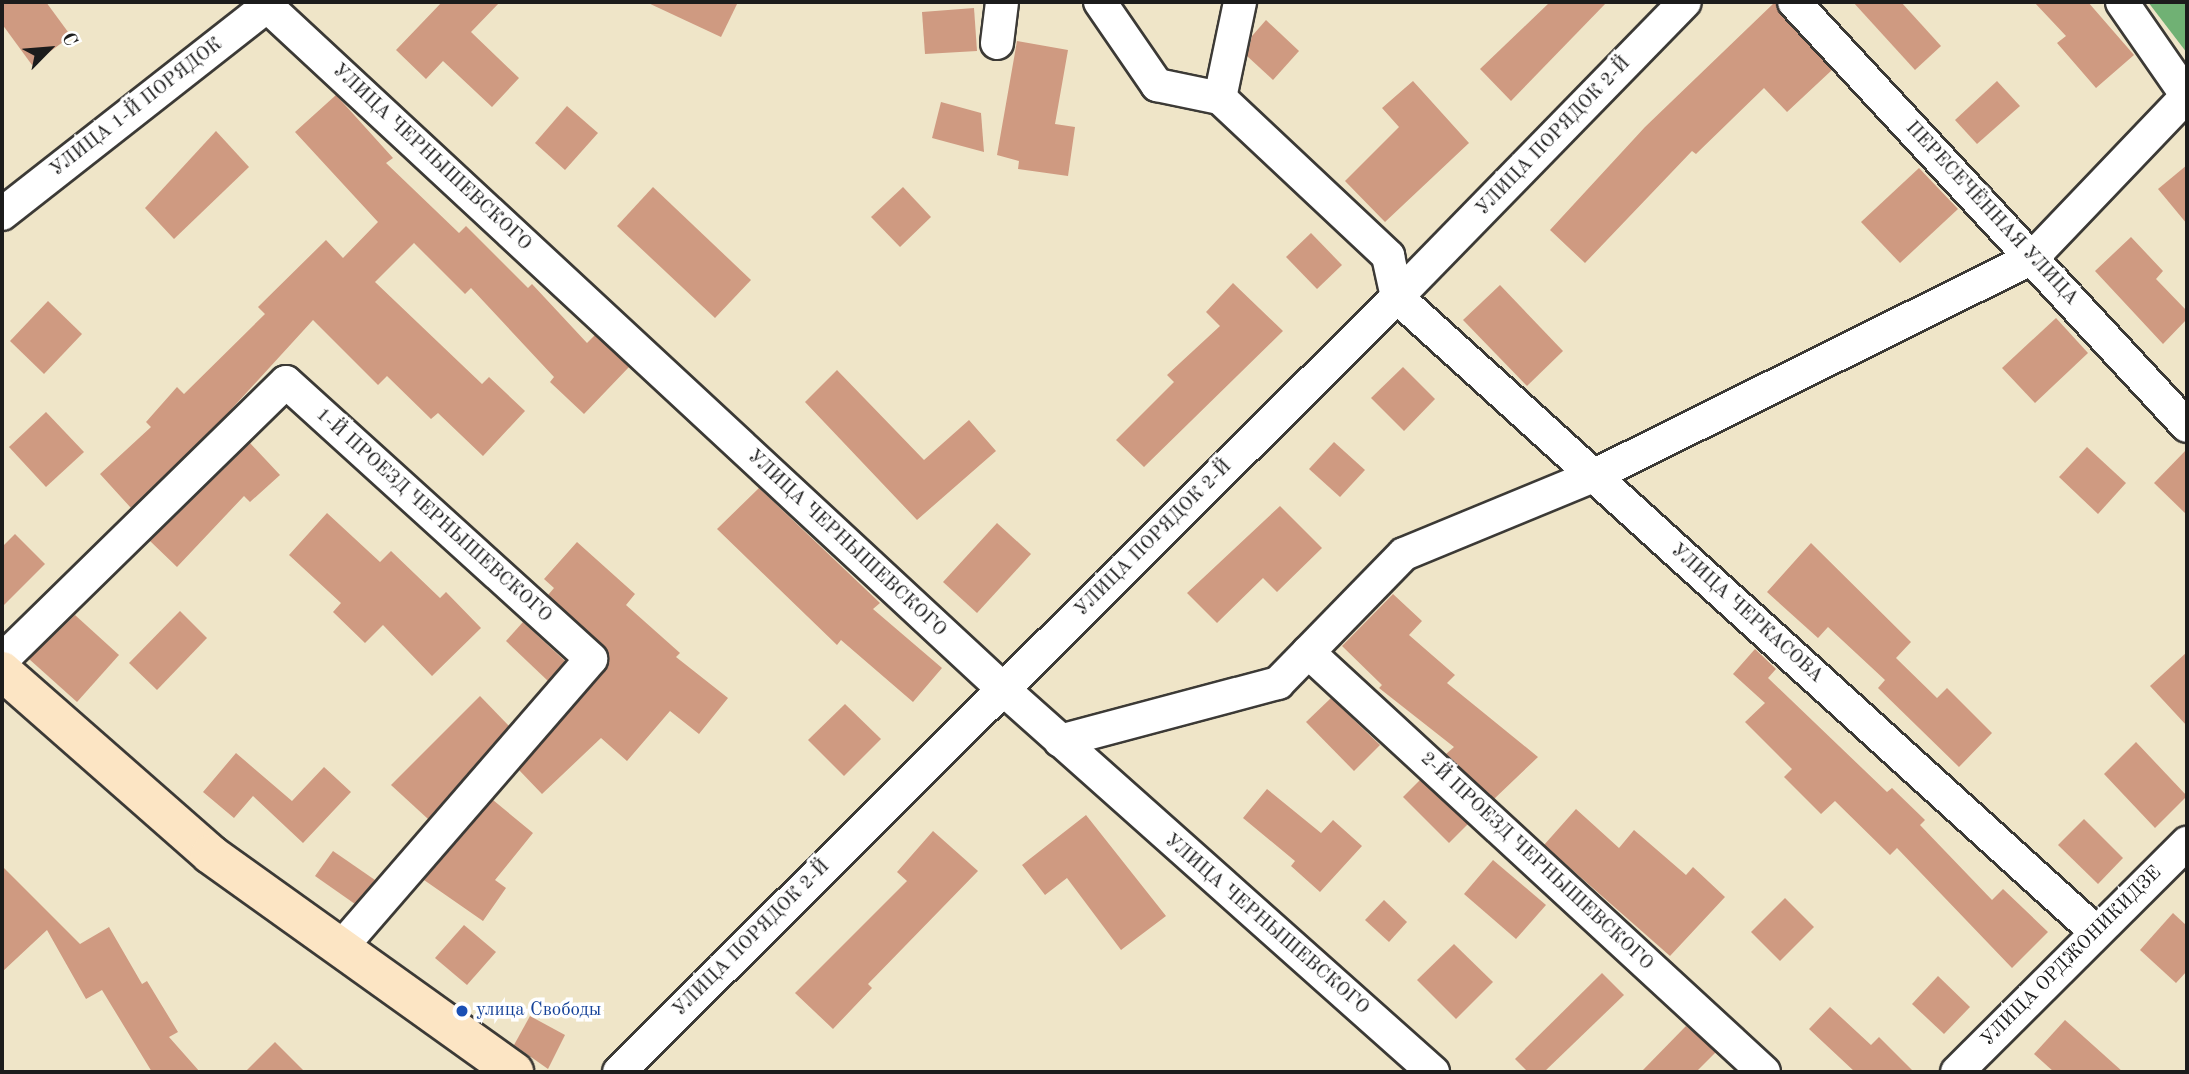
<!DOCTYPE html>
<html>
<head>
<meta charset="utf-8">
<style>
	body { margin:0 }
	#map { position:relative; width:2189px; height:1074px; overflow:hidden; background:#efe5c8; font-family:"Old Standard TT",serif }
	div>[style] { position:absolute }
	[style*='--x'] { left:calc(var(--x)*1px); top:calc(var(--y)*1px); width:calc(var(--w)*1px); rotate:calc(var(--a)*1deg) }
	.forest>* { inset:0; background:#70b174 }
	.building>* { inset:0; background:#cf9a81 }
	.roads { filter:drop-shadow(2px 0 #3c3a36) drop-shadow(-2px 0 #3c3a36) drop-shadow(0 2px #3c3a36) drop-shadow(0 -2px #3c3a36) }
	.minor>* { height:32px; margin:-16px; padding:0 16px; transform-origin:16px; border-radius:16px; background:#fff }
	.secondary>* { height:38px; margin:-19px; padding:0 19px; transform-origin:19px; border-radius:19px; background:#fce5c4 }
	.dots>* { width:19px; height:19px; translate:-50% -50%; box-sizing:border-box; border:4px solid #fff; border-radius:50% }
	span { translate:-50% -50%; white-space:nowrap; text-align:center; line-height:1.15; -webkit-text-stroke:7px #fff; paint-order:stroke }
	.street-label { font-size:19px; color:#1c1c1c }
	.transit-label { font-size:19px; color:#164399 }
	.left { translate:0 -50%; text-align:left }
	.frame { position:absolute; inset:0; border:4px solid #1c1c1c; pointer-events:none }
	.north { position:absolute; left:14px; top:14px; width:70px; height:70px; -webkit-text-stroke:5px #fff; paint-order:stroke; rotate:65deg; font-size:19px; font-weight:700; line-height:28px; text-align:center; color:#1c1c1c }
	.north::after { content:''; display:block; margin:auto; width:24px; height:32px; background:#1c1c1c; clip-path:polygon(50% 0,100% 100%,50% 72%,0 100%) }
</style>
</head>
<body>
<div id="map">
	<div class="forest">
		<i style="clip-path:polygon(2148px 2px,2187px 2px,2187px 53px)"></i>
	</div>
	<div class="building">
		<i style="clip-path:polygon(2px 2px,46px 2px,71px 36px,32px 65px,2px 24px)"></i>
		<i style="clip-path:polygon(442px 2px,500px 2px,471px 32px,519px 78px,492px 107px,443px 61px,426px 79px,396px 50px)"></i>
		<i style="clip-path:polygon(646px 2px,738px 2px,721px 37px)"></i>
		<i style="clip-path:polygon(1550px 2px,1607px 2px,1511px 101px,1480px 69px)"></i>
		<i style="clip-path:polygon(1775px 2px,1781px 14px,1832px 70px,1787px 112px,1764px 88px,1696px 154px,1692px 151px,1585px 263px,1550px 230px,1645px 127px)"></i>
		<i style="clip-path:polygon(1853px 2px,1901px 2px,1941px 46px,1915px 70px)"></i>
		<i style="clip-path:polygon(2034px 2px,2088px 2px,2134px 55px,2096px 88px,2057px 43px,2066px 36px)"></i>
		<i style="clip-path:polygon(974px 8px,977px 51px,925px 54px,922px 12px)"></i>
		<i style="clip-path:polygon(1266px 20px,1299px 51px,1273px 80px,1247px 56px,1252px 36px)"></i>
		<i style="clip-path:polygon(1017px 41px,1068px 50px,1055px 124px,1075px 127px,1068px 176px,1018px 169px,1019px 161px,997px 155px)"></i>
		<i style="clip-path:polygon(1413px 81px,1469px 143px,1385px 222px,1345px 181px,1399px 127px,1382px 108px)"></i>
		<i style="clip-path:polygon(1997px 81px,2020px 106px,1977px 144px,1955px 120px)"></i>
		<i style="clip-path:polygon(336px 95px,393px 158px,386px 163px,459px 233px,466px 226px,528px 288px,532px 284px,587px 343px,595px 335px,629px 367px,584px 414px,550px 382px,554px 377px,471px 288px,465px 294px,414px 243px,375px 282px,482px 384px,489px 377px,525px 411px,483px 456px,438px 413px,431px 419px,387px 376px,378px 385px,313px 320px,226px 415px,131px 508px,100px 474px,151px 427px,146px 422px,177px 387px,184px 394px,265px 314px,258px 307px,326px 240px,343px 258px,378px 222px,295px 132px)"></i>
		<i style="clip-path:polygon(941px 102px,981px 113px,984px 152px,932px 138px)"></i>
		<i style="clip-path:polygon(567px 106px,598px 133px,565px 170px,535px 143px)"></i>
		<i style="clip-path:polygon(216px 131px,249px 167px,174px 239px,145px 208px)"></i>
		<i style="clip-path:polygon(2187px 165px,2187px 224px,2158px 189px)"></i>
		<i style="clip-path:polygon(1919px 168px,1958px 209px,1900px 263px,1861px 222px)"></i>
		<i style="clip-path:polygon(653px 187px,751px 280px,715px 318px,617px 226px)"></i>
		<i style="clip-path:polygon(903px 187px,931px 217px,900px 247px,871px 217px)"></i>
		<i style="clip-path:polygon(1311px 233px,1342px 265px,1317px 289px,1286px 257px)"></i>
		<i style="clip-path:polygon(2131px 237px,2163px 271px,2156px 279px,2187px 311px,2187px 319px,2163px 344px,2095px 271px)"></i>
		<i style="clip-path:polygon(1233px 283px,1283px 331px,1144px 467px,1116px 440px,1174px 382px,1167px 375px,1220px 326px,1206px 312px)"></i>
		<i style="clip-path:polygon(1500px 285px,1563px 351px,1527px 386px,1463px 320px)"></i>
		<i style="clip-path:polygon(48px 301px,82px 334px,44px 374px,10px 341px)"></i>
		<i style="clip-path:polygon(2056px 318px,2088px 353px,2035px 403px,2002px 368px)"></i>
		<i style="clip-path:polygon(1403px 367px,1435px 399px,1404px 431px,1371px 398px)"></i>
		<i style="clip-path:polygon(837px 370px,924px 460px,969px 420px,996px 451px,917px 520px,805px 402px)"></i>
		<i style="clip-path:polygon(46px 412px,84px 452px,46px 487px,9px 447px)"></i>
		<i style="clip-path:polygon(1334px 442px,1365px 470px,1340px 497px,1309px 469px)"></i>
		<i style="clip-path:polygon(250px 443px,280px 475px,250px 502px,244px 496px,177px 567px,150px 541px)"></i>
		<i style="clip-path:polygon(2087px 447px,2126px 483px,2098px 514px,2059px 477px)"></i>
		<i style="clip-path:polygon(2187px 449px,2187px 515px,2154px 483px)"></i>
		<i style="clip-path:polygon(759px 488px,880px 603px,873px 609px,942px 668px,913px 702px,841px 640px,837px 645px,717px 529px)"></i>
		<i style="clip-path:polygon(1280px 506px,1322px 548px,1277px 592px,1263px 578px,1217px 623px,1187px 593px)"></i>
		<i style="clip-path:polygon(327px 513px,380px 562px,391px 551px,440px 598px,446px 592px,481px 628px,432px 676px,383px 625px,365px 643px,333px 612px,341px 603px,289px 555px)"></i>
		<i style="clip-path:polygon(997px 523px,1031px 554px,977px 613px,943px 582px)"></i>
		<i style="clip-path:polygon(15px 534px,45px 564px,2px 607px,2px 547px)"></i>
		<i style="clip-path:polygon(577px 542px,635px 594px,626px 605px,680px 653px,676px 657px,728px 698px,699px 734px,670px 711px,627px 761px,601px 738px,542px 794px,519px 770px,609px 662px,603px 645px,548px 595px,554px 588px,544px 579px)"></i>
		<i style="clip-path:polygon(1811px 543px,1911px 642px,1896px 658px,1937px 698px,1947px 688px,1992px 733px,1959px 767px,1878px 688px,1885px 680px,1828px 627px,1818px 638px,1767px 592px)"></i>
		<i style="clip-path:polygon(1393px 594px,1422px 621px,1409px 635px,1455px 675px,1447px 683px,1538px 757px,1494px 799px,1446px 754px,1454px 747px,1379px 688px,1382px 685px,1342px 646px)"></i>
		<i style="clip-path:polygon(180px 611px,207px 638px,157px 690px,129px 663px)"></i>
		<i style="clip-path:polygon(75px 615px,119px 655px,77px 702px,29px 659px)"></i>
		<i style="clip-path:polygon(523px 622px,565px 661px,548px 681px,506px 641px)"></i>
		<i style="clip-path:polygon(1755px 649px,1776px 669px,1768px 678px,1887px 792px,1892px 788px,1925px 820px,1920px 825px,1992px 900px,2003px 889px,2048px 932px,2012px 968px,1897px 848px,1890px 855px,1835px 801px,1821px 814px,1784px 777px,1792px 769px,1745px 722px,1765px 703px,1733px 674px)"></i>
		<i style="clip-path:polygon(2187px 652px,2187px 726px,2150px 686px)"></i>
		<i style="clip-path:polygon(480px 696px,509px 726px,428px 819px,391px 785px)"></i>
		<i style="clip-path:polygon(1331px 698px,1380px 745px,1354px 771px,1306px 722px)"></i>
		<i style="clip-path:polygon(845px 704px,881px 739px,844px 776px,808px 740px)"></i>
		<i style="clip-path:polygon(2136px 742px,2187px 796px,2155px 828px,2104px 774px)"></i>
		<i style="clip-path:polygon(236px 753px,292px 801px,324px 767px,351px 792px,303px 843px,253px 796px,234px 818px,203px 792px)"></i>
		<i style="clip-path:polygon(1420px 780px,1468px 824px,1449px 843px,1403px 797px)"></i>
		<i style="clip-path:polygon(1267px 789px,1321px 833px,1333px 820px,1362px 846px,1320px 892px,1291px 866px,1295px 861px,1243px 818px)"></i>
		<i style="clip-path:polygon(493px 800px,533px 833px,495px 880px,506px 888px,483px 921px,424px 880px)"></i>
		<i style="clip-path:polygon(1576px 809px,1619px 848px,1634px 830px,1686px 875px,1693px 867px,1725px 897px,1670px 956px,1544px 845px)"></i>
		<i style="clip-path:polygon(1086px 815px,1166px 916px,1121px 950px,1067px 878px,1045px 895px,1022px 865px)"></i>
		<i style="clip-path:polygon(2084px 819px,2123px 858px,2098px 884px,2058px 845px)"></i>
		<i style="clip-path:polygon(933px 831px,978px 871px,868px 984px,872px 988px,833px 1029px,795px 993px,907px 881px,897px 872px)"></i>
		<i style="clip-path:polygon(333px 851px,375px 880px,355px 904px,315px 876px)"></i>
		<i style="clip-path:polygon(1493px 860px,1546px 905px,1516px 939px,1464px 894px)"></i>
		<i style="clip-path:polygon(2px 866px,80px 944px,109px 927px,142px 984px,147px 981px,178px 1032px,169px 1037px,200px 1072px,152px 1072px,102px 990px,86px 999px,47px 930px,2px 972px)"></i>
		<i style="clip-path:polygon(1785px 898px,1814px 927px,1780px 961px,1751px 932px)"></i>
		<i style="clip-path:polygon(1384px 900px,1407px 922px,1389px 942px,1365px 920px)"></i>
		<i style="clip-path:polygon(2173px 913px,2187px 926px,2187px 971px,2176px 983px,2140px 950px)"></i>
		<i style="clip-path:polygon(464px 925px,496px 952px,467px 985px,435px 958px)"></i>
		<i style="clip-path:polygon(1454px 944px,1493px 982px,1456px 1019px,1417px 980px)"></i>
		<i style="clip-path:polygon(1602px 973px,1624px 995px,1544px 1072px,1528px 1072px,1515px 1059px)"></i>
		<i style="clip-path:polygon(1938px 976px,1970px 1007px,1944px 1034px,1912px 1004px)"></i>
		<i style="clip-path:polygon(1830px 1007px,1871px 1045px,1879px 1037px,1914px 1072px,1855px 1072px,1809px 1029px)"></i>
		<i style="clip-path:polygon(530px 1016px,565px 1035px,548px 1069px,514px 1045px)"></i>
		<i style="clip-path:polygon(2065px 1020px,2123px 1072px,2054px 1072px,2034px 1054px)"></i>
		<i style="clip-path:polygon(1686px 1026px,1716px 1052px,1696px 1072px,1641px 1072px)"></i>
		<i style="clip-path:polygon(275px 1042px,305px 1072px,245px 1072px)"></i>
	</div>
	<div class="roads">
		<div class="minor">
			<i style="--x:1100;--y:2;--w:101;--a:55.5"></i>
			<i style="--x:1157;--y:85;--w:64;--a:11.7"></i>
			<i style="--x:1220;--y:98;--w:231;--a:43.2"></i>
			<i style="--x:1388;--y:256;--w:42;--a:77.6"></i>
			<i style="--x:1397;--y:297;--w:943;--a:42.25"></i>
			<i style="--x:1794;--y:2;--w:578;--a:47.17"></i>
			<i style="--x:267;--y:6;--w:1004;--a:42.86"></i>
			<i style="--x:1003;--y:689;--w:576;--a:41.69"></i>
			<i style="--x:997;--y:43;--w:41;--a:-83"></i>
			<i style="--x:1220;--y:98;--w:98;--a:-78.2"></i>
			<i style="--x:2;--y:214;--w:343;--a:-38.1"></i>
			<i style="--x:1308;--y:652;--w:620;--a:42.65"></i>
			<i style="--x:2;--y:660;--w:397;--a:-44.4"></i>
			<i style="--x:286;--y:382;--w:412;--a:42.2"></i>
			<i style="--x:591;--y:659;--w:382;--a:130.9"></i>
			<i style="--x:1060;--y:741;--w:226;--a:-14.9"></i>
			<i style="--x:1278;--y:683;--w:180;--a:-45.7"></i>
			<i style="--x:1404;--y:554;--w:204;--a:-22.4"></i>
			<i style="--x:1593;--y:476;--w:490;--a:-26.4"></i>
			<i style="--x:2032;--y:258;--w:224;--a:-46.3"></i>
			<i style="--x:2187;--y:96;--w:114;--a:-124.7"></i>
			<i style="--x:619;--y:1072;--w:1098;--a:-44.89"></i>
			<i style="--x:1397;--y:297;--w:412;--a:-45.7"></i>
			<i style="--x:1957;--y:1072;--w:325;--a:-44.9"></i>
		</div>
		<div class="secondary">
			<i style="--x:2;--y:671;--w:277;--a:41.3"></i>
			<i style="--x:210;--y:854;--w:374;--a:35.6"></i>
		</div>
	</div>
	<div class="dots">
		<i style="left:462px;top:1011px;background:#1a4fb4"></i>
	</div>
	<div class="street-label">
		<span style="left:137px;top:108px;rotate:-38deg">УЛИЦА 1-Й ПОРЯДОК</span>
		<span style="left:1554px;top:137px;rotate:-46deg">УЛИЦА ПОРЯДОК 2-Й</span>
		<span style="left:431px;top:158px;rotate:43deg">УЛИЦА ЧЕРНЫШЕВСКОГО</span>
		<span style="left:1991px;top:214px;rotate:47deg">ПЕРЕСЕЧЁННАЯ УЛИЦА</span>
		<span style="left:433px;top:516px;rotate:42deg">1-Й ПРОЕЗД ЧЕРНЫШЕВСКОГО</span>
		<span style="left:1154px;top:539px;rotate:-45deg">УЛИЦА ПОРЯДОК 2-Й</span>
		<span style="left:846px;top:544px;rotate:43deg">УЛИЦА ЧЕРНЫШЕВСКОГО</span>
		<span style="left:1746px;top:614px;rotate:42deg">УЛИЦА ЧЕРКАСОВА</span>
		<span style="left:1536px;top:862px;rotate:43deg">2-Й ПРОЕЗД ЧЕРНЫШЕВСКОГО</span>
		<span style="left:1266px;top:925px;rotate:41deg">УЛИЦА ЧЕРНЫШЕВСКОГО</span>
		<span style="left:752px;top:939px;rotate:-45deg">УЛИЦА ПОРЯДОК 2-Й</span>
		<span style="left:2072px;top:957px;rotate:-45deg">УЛИЦА ОРДЖОНИКИДЗЕ</span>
	</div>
	<div class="transit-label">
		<span class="left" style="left:476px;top:1011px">улица Свободы</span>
	</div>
	<div class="frame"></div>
	<div class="north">С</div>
</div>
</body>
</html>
